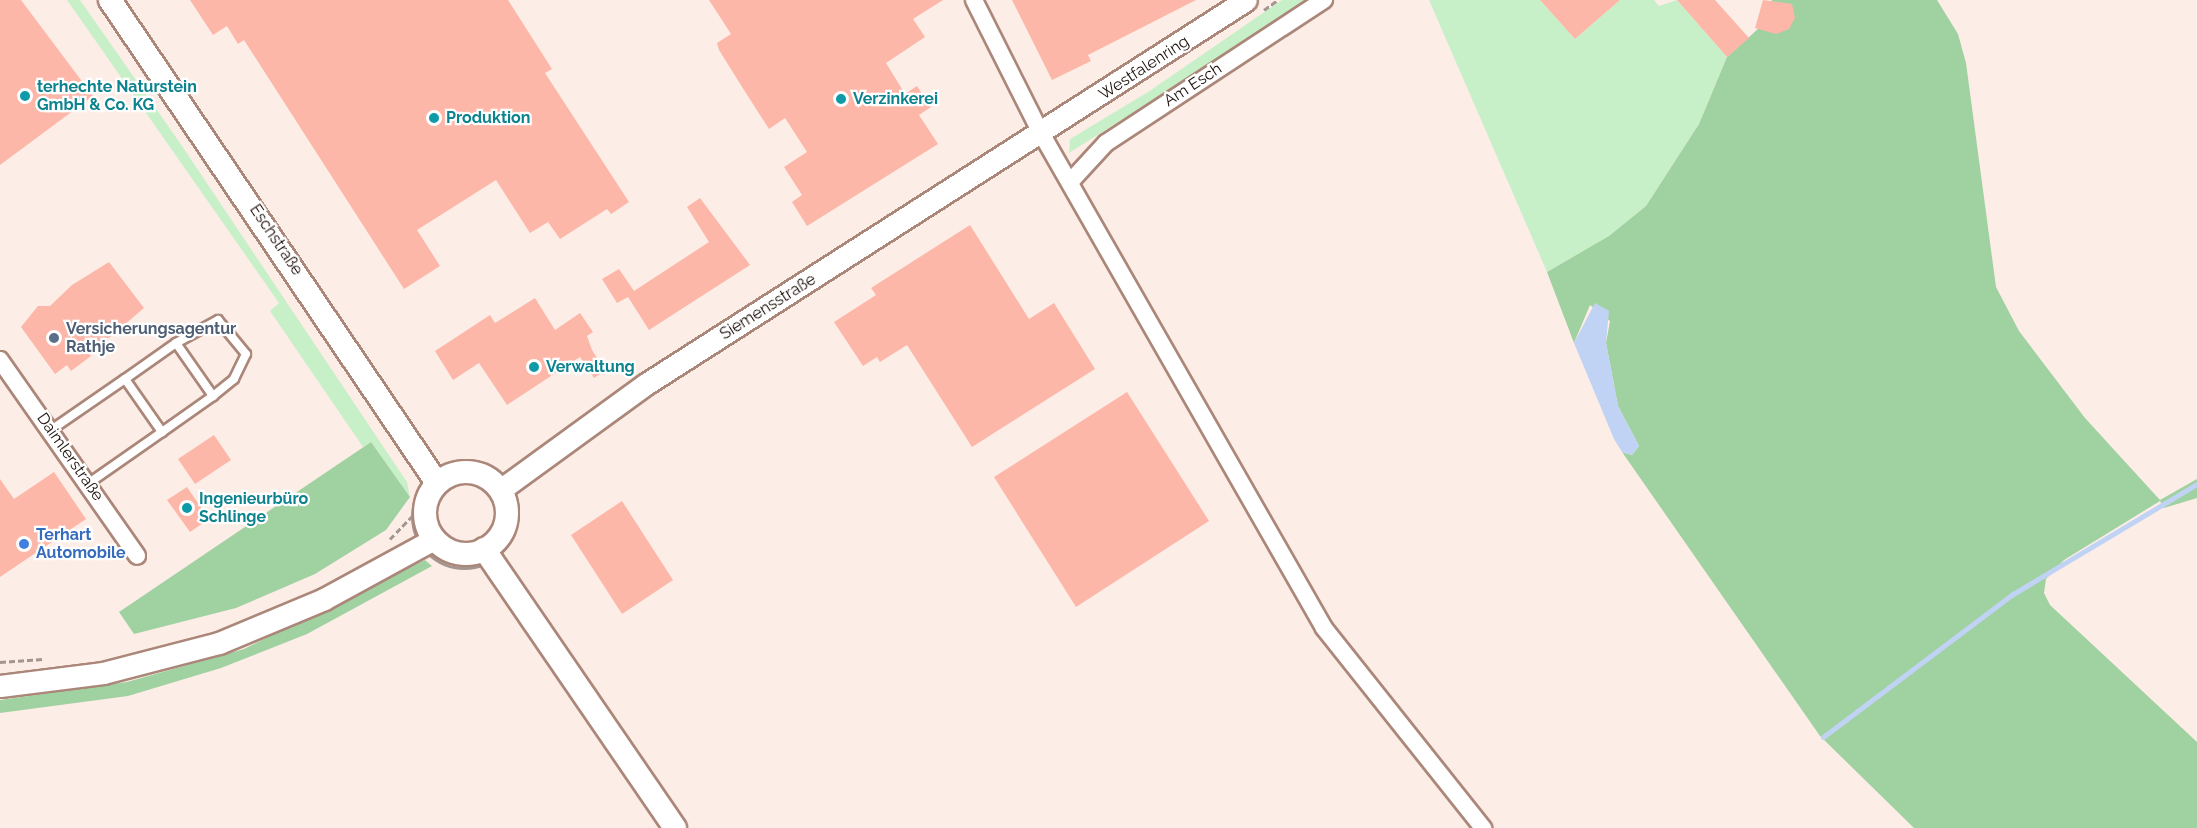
<!DOCTYPE html>
<html>
<head>
<meta charset="utf-8">
<style>
	body { margin:0 }
	#map { position:relative; width:2197px; height:828px; overflow:hidden; background:#fdede7; font-family:Raleway,sans-serif }
	div>[style] { position:absolute }
	[style*='--x'] { left:calc(var(--x)*1px); top:calc(var(--y)*1px); width:calc(var(--w)*1px); rotate:calc(var(--a)*1deg) }
	.green>* { inset:0; background:#c8f0c8 }
	.forest>* { inset:0; background:#a0d1a1 }
	.water>* { inset:0; background:#c1d3f4 }
	.stream>* { height:5px; margin:-2.5px; padding:0 2.5px; transform-origin:2.5px; border-radius:2.5px; background:#c1d3f4 }
	.building>* { inset:0; background:#fcb7a9 }
	.path>* { height:3px; margin-top:-1.5px; transform-origin:0; background:repeating-linear-gradient(90deg,#a3958f 0 6px,transparent 0 9px) }
	.path>.ring { margin:-1.5px; padding:0; box-sizing:content-box; background:none; border:3px solid #a3958f; border-radius:50% }
	.roads { filter:drop-shadow(2px 0 #ab877a) drop-shadow(-2px 0 #ab877a) drop-shadow(0 2px #ab877a) drop-shadow(0 -2px #ab877a) }
	.service>* { height:8px; margin:-4px; padding:0 4px; transform-origin:4px; border-radius:4px; background:#fff }
	.minor>* { height:16px; margin:-8px; padding:0 8px; transform-origin:8px; border-radius:8px; background:#fff }
	.tertiary>* { height:21px; margin:-10.5px; padding:0 10.5px; transform-origin:10.5px; border-radius:10.5px; background:#fff }
	.secondary>* { height:22px; margin:-11px; padding:0 11px; transform-origin:11px; border-radius:11px; background:#fff }
	.secondary>.ring { margin:-11px; padding:0; box-sizing:content-box; background:none; border:22px solid #fff; border-radius:50% }
	.dots>* { width:16px; height:16px; translate:-50% -50%; box-sizing:border-box; border:3px solid #fff; border-radius:50% }
	span { translate:-50% -50%; white-space:nowrap; text-align:center; line-height:1.15; -webkit-text-stroke:4.5px #fff; paint-order:stroke }
	.street-label { font-size:16px; color:#1a0e09 }
	.culture-label { font-size:16px; color:#0d838f; font-weight:700 }
	.left { translate:0 -50%; text-align:left }
	.service-label { font-size:16px; color:#4e5e75; font-weight:700 }
	.shop-label { font-size:16px; color:#366cbe; font-weight:700 }
</style>
</head>
<body>
<div id="map">
	<div class="green">
		<i style="clip-path:polygon(67px 0,80px 0,180px 143px,407px 482px,410px 497px,371px 442px,363px 447px,270px 311px,279px 303px)"></i>
		<i style="clip-path:polygon(1282px 0,1311px 0,1069px 153px,1070px 139px,1148px 92px)"></i>
		<i style="clip-path:polygon(1429px 0,1540px 0,1575px 39px,1620px 0,1654px 0,1659px 6px,1677px 0,1727px 57px,1699px 124px,1646px 206px,1609px 236px,1547px 272px)"></i>
	</div>
	<div class="forest">
		<i style="clip-path:polygon(1771px 0,1937px 0,1958px 34px,1966px 63px,1996px 287px,2019px 331px,2085px 418px,2160px 500px,2197px 479px,2197px 498px,2164px 508px,2160px 501px,2064px 560px,2046px 579px,2044px 593px,2050px 605px,2197px 742px,2197px 828px,1914px 828px,1820px 736px,1622px 452px,1632px 455px,1639px 446px,1618px 406px,1606px 343px,1610px 321px,1590px 305px,1574px 343px,1547px 272px,1609px 236px,1646px 206px,1699px 124px,1727px 57px,1780px 9px)"></i>
		<i style="clip-path:polygon(371px 442px,410px 497px,386px 530px,315px 574px,236px 608px,134px 634px,119px 612px)"></i>
		<i style="clip-path:polygon(425px 560px,432px 566px,307px 634px,221px 668px,128px 696px,0 713px,0 700px,127px 682px,244px 649px)"></i>
	</div>
	<div class="water">
		<i style="clip-path:polygon(1595px 303px,1609px 311px,1606px 343px,1618px 406px,1639px 446px,1632px 455px,1622px 452px,1614px 439px,1574px 343px)"></i>
	</div>
	<div class="stream">
		<i style="--x:1823;--y:737;--w:238;--a:-37"></i>
		<i style="--x:2013;--y:594;--w:214;--a:-30.9"></i>
	</div>
	<div class="building">
		<i style="clip-path:polygon(0 0,21px 0,93px 96px,0 165px)"></i>
		<i style="clip-path:polygon(190px 0,508px 0,552px 69px,545px 73px,629px 202px,611px 214px,607px 209px,560px 239px,548px 222px,530px 233px,496px 180px,417px 230px,440px 266px,404px 289px,244px 40px,238px 44px,227px 26px,213px 35px)"></i>
		<i style="clip-path:polygon(709px 0,943px 0,913px 19px,925px 37px,886px 63px,905px 94px,917px 86px,931px 107px,919px 115px,938px 144px,807px 226px,792px 202px,802px 195px,784px 167px,807px 152px,785px 118px,769px 129px,744px 90px,719px 50px,717px 43px,731px 34px)"></i>
		<i style="clip-path:polygon(1012px 0,1196px 0,1088px 55px,1091px 61px,1052px 80px)"></i>
		<i style="clip-path:polygon(1540px 0,1620px 0,1575px 39px)"></i>
		<i style="clip-path:polygon(1677px 0,1715px 0,1749px 38px,1727px 57px)"></i>
		<i style="clip-path:polygon(1763px 0,1792px 4px,1795px 18px,1789px 29px,1776px 34px,1755px 28px)"></i>
		<i style="clip-path:polygon(700px 198px,750px 265px,649px 330px,628px 297px,617px 303px,602px 279px,619px 269px,634px 291px,709px 242px,687px 207px)"></i>
		<i style="clip-path:polygon(970px 225px,1029px 319px,1054px 303px,1095px 369px,972px 447px,907px 345px,880px 362px,877px 357px,863px 366px,834px 322px,876px 295px,871px 288px)"></i>
		<i style="clip-path:polygon(109px 262px,144px 308px,110px 337px,86px 349px,91px 356px,71px 371px,67px 365px,55px 374px,21px 327px,38px 306px,50px 306px,72px 285px)"></i>
		<i style="clip-path:polygon(535px 298px,555px 330px,580px 313px,593px 332px,587px 336px,592px 350px,605px 371px,594px 378px,580px 357px,507px 405px,479px 363px,453px 380px,435px 351px,490px 315px,495px 323px)"></i>
		<i style="clip-path:polygon(1127px 392px,1209px 521px,1076px 607px,994px 477px)"></i>
		<i style="clip-path:polygon(214px 435px,231px 460px,195px 484px,178px 459px)"></i>
		<i style="clip-path:polygon(54px 472px,86px 519px,0 577px,0 479px,14px 499px)"></i>
		<i style="clip-path:polygon(187px 487px,209px 519px,190px 532px,167px 500px)"></i>
		<i style="clip-path:polygon(622px 501px,673px 580px,622px 614px,571px 535px)"></i>
	</div>
	<div class="path">
		<i style="--x:1264;--y:10;--w:17;--a:-36"></i>
		<i class="ring" style="left:412px;top:464px;width:101px;height:101px"></i>
		<i style="--x:390;--y:539;--w:32;--a:-46"></i>
		<i style="--x:0;--y:662;--w:43;--a:-4"></i>
	</div>
	<div class="roads">
		<div class="service">
			<i style="--x:176;--y:343;--w:48;--a:-28.7"></i>
			<i style="--x:218;--y:320;--w:44;--a:50.5"></i>
			<i style="--x:246;--y:354;--w:28;--a:116"></i>
			<i style="--x:234;--y:379;--w:27;--a:141"></i>
			<i style="--x:125;--y:379;--w:62;--a:-35.2"></i>
			<i style="--x:176;--y:343;--w:65;--a:55.1"></i>
			<i style="--x:213;--y:396;--w:62;--a:144.8"></i>
			<i style="--x:51;--y:430;--w:90;--a:-34.6"></i>
			<i style="--x:125;--y:379;--w:65;--a:55.1"></i>
			<i style="--x:162;--y:432;--w:89;--a:145.1"></i>
		</div>
		<div class="minor">
			<i style="--x:974;--y:0;--w:149;--a:63.3"></i>
			<i style="--x:1041;--y:133;--w:570;--a:60.24"></i>
			<i style="--x:1324;--y:628;--w:256;--a:51.5"></i>
			<i style="--x:1071;--y:181;--w:52;--a:-47.4"></i>
			<i style="--x:1106;--y:143;--w:261;--a:-33.3"></i>
			<i style="--x:0;--y:360;--w:239;--a:55"></i>
		</div>
		<div class="tertiary">
			<i style="--x:500;--y:490;--w:180;--a:-36"></i>
			<i style="--x:646;--y:384;--w:712;--a:-32.62"></i>
			<i style="--x:0;--y:686;--w:104;--a:-7.2"></i>
			<i style="--x:103;--y:673;--w:120;--a:-14.5"></i>
			<i style="--x:219;--y:643;--w:114;--a:-22.7"></i>
			<i style="--x:324;--y:599;--w:125;--a:-28.6"></i>
		</div>
		<div class="secondary">
			<i style="--x:110;--y:0;--w:583;--a:55.9"></i>
			<i class="ring" style="left:425px;top:472px;width:60px;height:60px"></i>
			<i style="--x:484;--y:549;--w:338;--a:55.6"></i>
		</div>
	</div>
	<div class="dots">
		<i style="left:25px;top:96px;background:#0f9aa8"></i>
		<i style="left:841px;top:99px;background:#0f9aa8"></i>
		<i style="left:434px;top:118px;background:#0f9aa8"></i>
		<i style="left:54px;top:338px;background:#5c6f8a"></i>
		<i style="left:534px;top:367px;background:#0f9aa8"></i>
		<i style="left:187px;top:508px;background:#0f9aa8"></i>
		<i style="left:24px;top:544px;background:#3f7fe0"></i>
	</div>
	<div class="street-label">
		<span style="left:1144px;top:68px;rotate:-33deg">Westfalenring</span>
		<span style="left:1193px;top:85px;rotate:-33deg">Am Esch</span>
		<span style="left:276px;top:240px;rotate:56deg">Eschstraße</span>
		<span style="left:768px;top:307px;rotate:-32deg">Siemensstraße</span>
		<span style="left:70px;top:457px;rotate:55deg">Daimlerstraße</span>
	</div>
	<div class="culture-label">
		<span class="left" style="left:37px;top:96px">terhechte Naturstein<br>GmbH &amp; Co. KG</span>
		<span class="left" style="left:853px;top:99px">Verzinkerei</span>
		<span class="left" style="left:446px;top:118px">Produktion</span>
		<span class="left" style="left:546px;top:367px">Verwaltung</span>
		<span class="left" style="left:199px;top:508px">Ingenieurbüro<br>Schlinge</span>
	</div>
	<div class="service-label">
		<span class="left" style="left:66px;top:338px">Versicherungsagentur<br>Rathje</span>
	</div>
	<div class="shop-label">
		<span class="left" style="left:36px;top:544px">Terhart<br>Automobile</span>
	</div>
</div>
</body>
</html>
